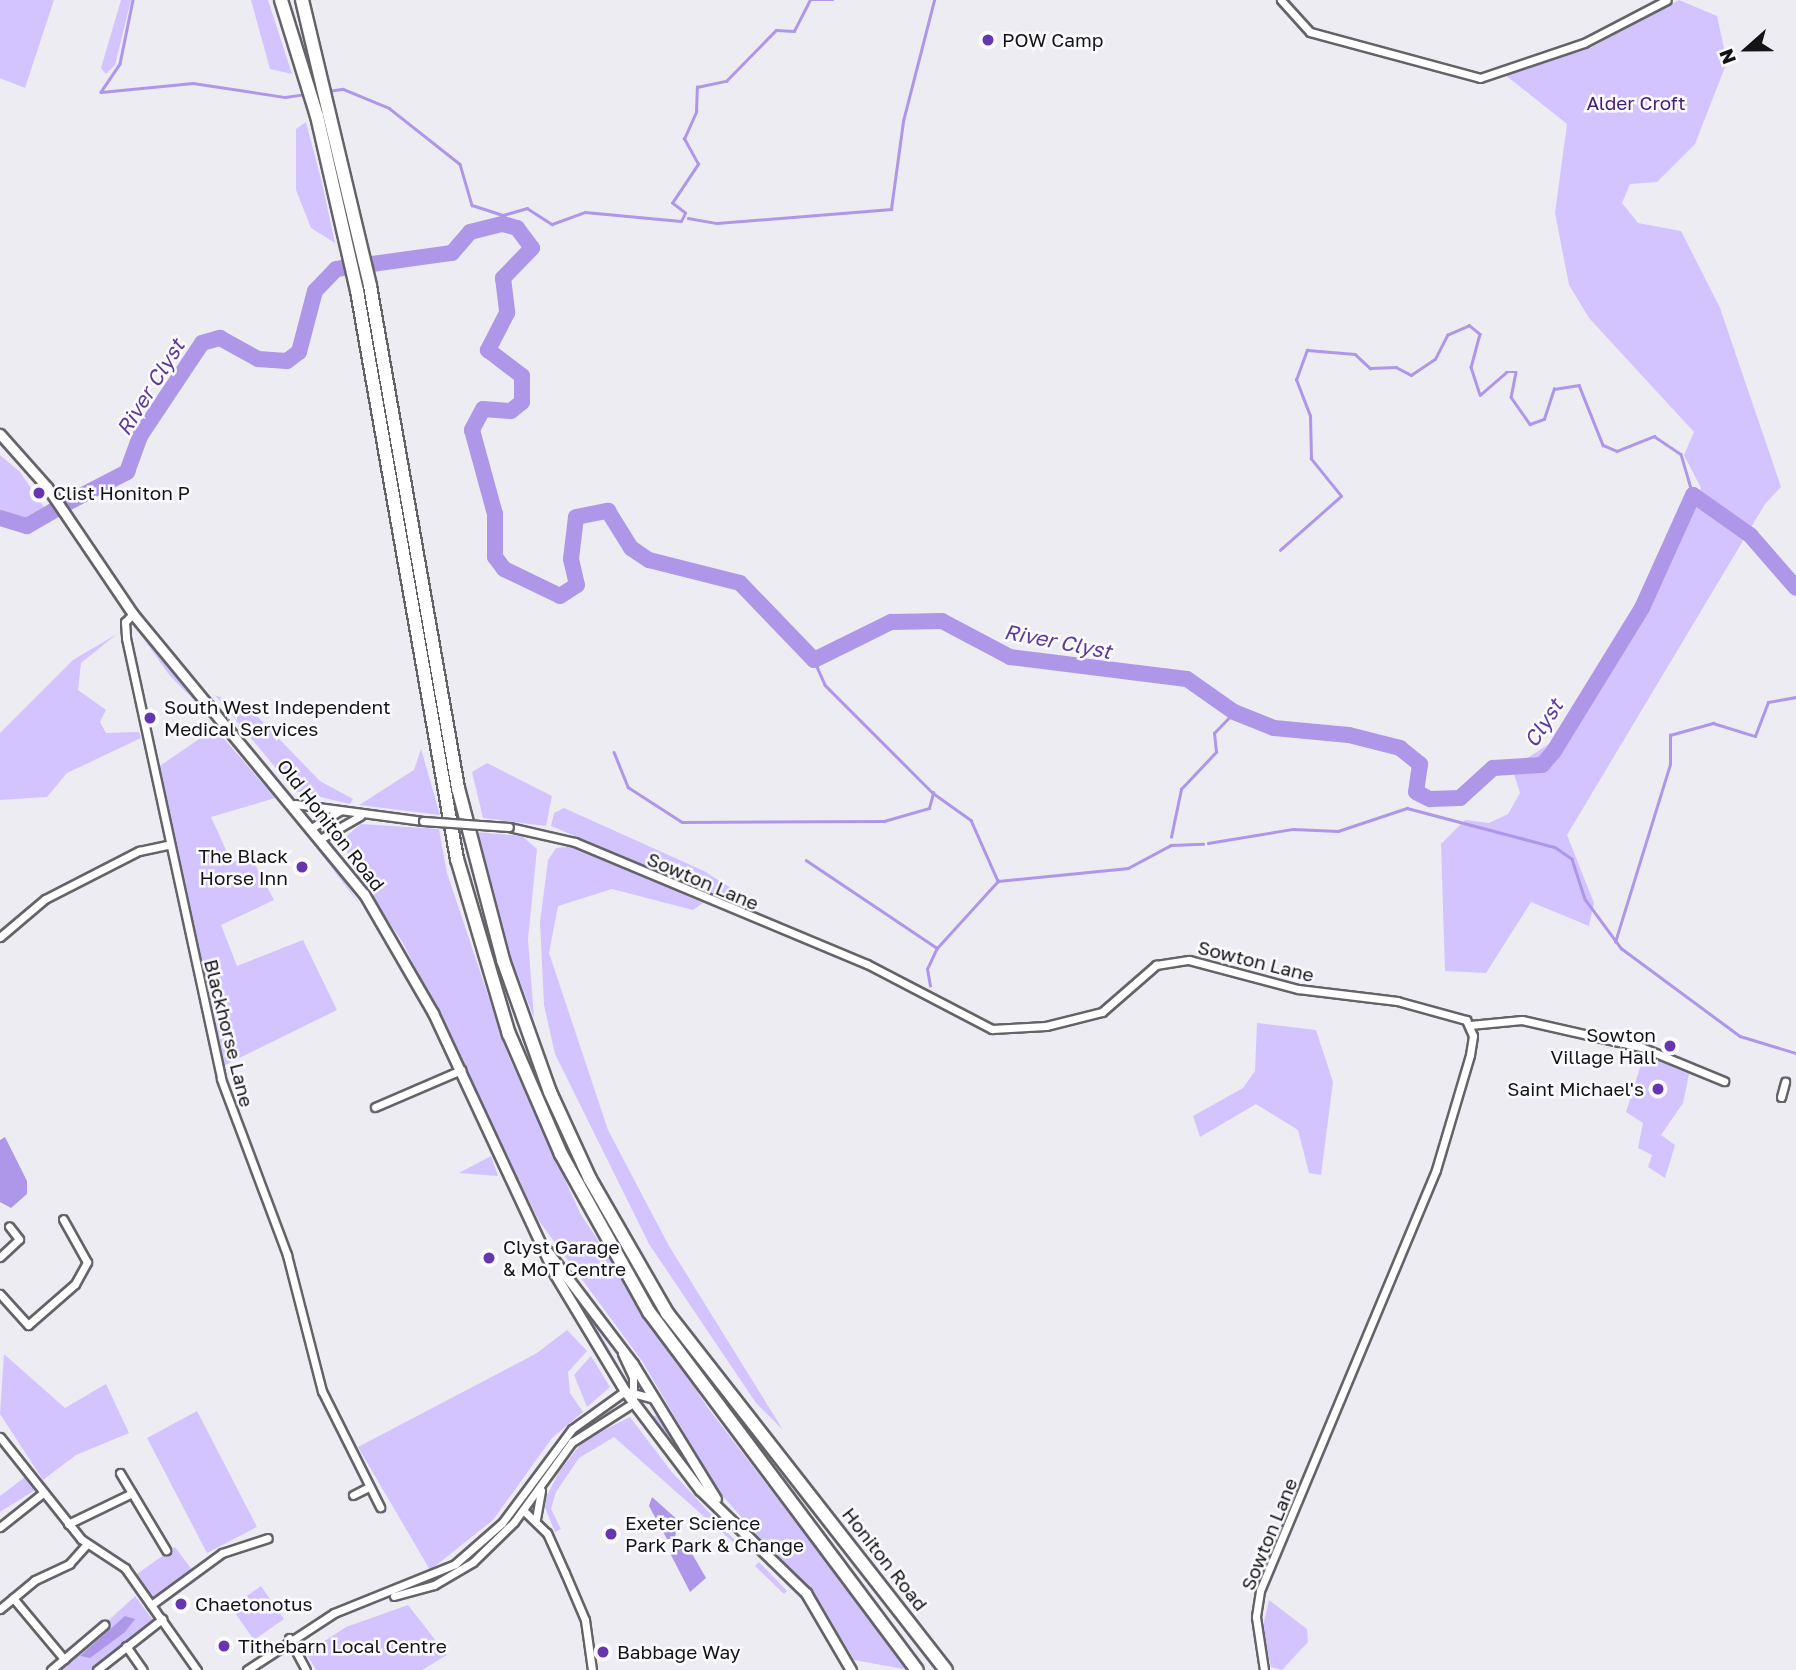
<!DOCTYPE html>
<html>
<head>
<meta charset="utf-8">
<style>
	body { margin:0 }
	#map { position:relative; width:1796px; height:1670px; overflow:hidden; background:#eeecf3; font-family:"Golos Text",sans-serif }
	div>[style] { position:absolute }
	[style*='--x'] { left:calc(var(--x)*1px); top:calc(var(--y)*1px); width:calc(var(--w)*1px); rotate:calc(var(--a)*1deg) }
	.green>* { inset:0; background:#d3c4ff }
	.water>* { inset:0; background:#ae97e8 }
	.stream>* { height:2.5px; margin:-1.25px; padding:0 1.25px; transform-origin:1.25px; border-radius:1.25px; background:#ae97e8 }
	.river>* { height:16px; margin:-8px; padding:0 8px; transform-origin:8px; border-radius:8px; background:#ae97e8 }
	.roads { filter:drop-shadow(2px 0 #646368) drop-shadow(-2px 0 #646368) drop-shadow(0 2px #646368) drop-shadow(0 -2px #646368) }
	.minor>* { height:7px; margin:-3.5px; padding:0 3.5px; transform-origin:3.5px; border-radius:3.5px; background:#fff }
	.tertiary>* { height:9px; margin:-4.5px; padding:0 4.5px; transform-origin:4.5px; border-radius:4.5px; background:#fff }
	.trunk>* { height:12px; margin:-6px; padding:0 6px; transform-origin:6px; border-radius:6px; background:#fff }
	.bridges { filter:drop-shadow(2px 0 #646368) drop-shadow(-2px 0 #646368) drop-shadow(0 2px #646368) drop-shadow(0 -2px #646368) }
	.minor-bridge>* { height:7px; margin:-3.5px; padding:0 3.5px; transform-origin:3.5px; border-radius:3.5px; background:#fff }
	.dots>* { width:19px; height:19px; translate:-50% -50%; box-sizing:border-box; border:4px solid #fbfaff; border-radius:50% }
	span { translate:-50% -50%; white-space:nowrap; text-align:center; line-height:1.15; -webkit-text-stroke:5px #fbfaff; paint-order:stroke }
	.poi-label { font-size:19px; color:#141315 }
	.left { translate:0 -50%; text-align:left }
	.right { translate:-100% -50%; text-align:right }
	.park-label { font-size:19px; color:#431c7a }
	.street-label { font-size:19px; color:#141315 }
	.water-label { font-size:21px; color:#5d3b9a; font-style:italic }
	.north { position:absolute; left:1712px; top:14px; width:70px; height:70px; -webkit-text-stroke:5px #fbfaff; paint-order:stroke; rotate:249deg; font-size:19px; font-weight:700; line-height:28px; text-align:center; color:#141315 }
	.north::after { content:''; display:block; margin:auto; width:24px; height:32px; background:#141315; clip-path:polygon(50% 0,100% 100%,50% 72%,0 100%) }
</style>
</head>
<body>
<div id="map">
	<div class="green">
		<i style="clip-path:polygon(0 0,54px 0,25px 88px,0 78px)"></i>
		<i style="clip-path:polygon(121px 0,131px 0,115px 65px,106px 74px,101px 68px)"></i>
		<i style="clip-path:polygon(251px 0,268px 0,292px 74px,270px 69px)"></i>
		<i style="clip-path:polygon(1679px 0,1717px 16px,1727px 62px,1695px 144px,1657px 182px,1630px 184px,1622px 203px,1638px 223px,1681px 231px,1720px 308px,1781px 487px,1765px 504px,1567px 835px,1594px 903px,1589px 926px,1531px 902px,1486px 973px,1445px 971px,1441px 844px,1465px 820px,1489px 823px,1508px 814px,1520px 793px,1512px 768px,1552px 742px,1681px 535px,1701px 488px,1684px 455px,1694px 432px,1589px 318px,1569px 285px,1555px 213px,1567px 124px,1504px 74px,1588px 49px)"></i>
		<i style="clip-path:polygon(306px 122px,322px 183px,335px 243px,311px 228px,296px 190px,296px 129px)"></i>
		<i style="clip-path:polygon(0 455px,20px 472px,46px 510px,29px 520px,9px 520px,0 511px)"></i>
		<i style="clip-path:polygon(138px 631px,204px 709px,204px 710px,170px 676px)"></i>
		<i style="clip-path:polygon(117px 634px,81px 663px,78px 690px,106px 710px,100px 722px,106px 733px,139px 732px,141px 738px,67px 773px,47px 797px,0 800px,0 733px,73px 660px)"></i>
		<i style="clip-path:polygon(215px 695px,251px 710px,320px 781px,353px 799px,350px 804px,295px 791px)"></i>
		<i style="clip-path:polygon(215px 728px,275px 798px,211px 817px,232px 863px,249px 853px,274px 900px,221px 925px,237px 966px,303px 940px,337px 1010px,221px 1067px,157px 768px)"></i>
		<i style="clip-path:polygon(421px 749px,440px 815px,359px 805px,414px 770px)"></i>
		<i style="clip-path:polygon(487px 763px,552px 796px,546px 826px,483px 818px,472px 772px)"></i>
		<i style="clip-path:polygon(564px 808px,704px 871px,737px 892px,748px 909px,551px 826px,554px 813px)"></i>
		<i style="clip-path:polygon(295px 815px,325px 852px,360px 905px,293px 817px)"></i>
		<i style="clip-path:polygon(361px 824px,439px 829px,447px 873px,508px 1055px,580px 1213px,708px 1408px,909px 1670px,854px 1660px,824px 1609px,719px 1492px,642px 1361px,539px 1221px,403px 943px,387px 919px,428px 995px,346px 850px,344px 838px)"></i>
		<i style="clip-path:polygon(475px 832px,522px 836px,537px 849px,528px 939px,534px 1018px,502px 935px)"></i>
		<i style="clip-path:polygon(573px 846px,703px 903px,693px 910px,612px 889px,558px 906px,549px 953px,608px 1130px,669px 1246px,783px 1430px,756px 1403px,649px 1244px,555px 1054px,544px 1005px,540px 922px,548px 860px,556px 848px)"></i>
		<i style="clip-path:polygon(1257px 1023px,1316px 1030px,1333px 1082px,1321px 1175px,1309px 1173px,1298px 1130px,1256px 1104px,1200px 1137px,1193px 1116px,1243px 1088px,1255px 1071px)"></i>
		<i style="clip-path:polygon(1644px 1055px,1689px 1074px,1683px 1103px,1661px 1135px,1675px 1145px,1665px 1178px,1648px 1167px,1652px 1155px,1638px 1148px,1643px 1123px,1626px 1112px)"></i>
		<i style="clip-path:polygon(491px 1156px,498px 1176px,459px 1173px,472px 1166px)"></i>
		<i style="clip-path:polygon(563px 1281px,570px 1282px,628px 1382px,624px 1379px)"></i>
		<i style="clip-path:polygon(567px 1330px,587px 1351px,568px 1372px,570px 1393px,583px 1412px,552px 1438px,493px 1520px,430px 1570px,358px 1447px,537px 1353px)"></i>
		<i style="clip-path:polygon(4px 1354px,65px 1408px,106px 1384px,129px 1433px,76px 1455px,43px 1480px,0 1414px)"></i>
		<i style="clip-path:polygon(591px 1356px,610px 1387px,587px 1407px,574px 1375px)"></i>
		<i style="clip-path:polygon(197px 1411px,257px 1527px,207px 1553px,147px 1438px)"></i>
		<i style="clip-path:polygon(648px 1415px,663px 1417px,689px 1469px)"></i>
		<i style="clip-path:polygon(630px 1417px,671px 1471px,751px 1558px,614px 1437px,579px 1458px,556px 1492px,551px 1509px,561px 1529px,555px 1532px,543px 1503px,559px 1472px,584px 1440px)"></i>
		<i style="clip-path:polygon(25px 1477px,35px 1490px,0 1512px,0 1496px)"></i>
		<i style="clip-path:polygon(175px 1547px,192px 1570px,154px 1599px,137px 1574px)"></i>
		<i style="clip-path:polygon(759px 1562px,787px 1591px,784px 1594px,755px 1566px)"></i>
		<i style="clip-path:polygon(261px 1586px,284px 1619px,254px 1640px,231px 1607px)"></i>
		<i style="clip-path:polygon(135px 1596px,153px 1620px,93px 1670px,55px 1670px)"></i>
		<i style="clip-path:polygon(1269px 1600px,1307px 1629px,1308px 1642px,1282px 1670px,1271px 1667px,1262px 1630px)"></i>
		<i style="clip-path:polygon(408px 1605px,447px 1655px,422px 1670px,316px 1670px,306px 1653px,346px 1627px)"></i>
	</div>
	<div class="water">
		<i style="clip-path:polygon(5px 1137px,27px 1181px,27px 1194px,11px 1208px,0 1202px,0 1140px)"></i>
		<i style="clip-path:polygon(652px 1497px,680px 1522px,674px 1539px,667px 1539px,649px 1506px)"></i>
		<i style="clip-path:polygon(686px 1543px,706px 1578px,690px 1592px,670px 1553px,676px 1544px)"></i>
		<i style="clip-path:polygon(125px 1616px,135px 1619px,125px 1632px,90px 1658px,80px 1656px)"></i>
	</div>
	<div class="stream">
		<i style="--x:133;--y:0;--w:65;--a:101.5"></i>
		<i style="--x:120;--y:64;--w:34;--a:124"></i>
		<i style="--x:101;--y:92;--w:92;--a:-5.6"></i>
		<i style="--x:193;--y:83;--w:93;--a:8.7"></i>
		<i style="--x:285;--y:97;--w:22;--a:-8"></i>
		<i style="--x:328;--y:91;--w:15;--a:-8"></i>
		<i style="--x:343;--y:89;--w:50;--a:22.4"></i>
		<i style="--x:389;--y:108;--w:90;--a:38.3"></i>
		<i style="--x:460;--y:164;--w:43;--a:73.7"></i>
		<i style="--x:472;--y:205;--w:32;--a:18"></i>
		<i style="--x:502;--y:215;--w:9;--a:84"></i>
		<i style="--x:503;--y:215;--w:25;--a:-16"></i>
		<i style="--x:527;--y:208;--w:30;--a:33"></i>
		<i style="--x:552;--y:224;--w:35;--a:-20"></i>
		<i style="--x:585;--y:212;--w:96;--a:5.4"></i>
		<i style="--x:681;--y:221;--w:9;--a:-63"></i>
		<i style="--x:685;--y:213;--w:16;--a:-142"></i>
		<i style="--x:672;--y:203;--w:47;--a:-56.3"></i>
		<i style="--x:698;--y:164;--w:29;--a:-119"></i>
		<i style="--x:684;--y:139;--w:30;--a:-66"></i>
		<i style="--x:696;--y:112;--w:25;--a:-88"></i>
		<i style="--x:697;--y:87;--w:30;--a:-12"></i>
		<i style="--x:726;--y:81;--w:71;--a:-45.6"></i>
		<i style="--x:776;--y:30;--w:18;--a:3"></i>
		<i style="--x:794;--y:31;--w:35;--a:-63"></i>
		<i style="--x:810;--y:0;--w:23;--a:0"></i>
		<i style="--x:688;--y:218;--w:29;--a:10"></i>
		<i style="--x:717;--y:223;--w:175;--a:-4.6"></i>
		<i style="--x:891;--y:209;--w:89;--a:-82.2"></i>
		<i style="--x:903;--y:121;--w:125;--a:-75.6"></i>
		<i style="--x:1280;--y:550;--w:81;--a:-41.5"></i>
		<i style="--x:1341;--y:496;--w:48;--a:-129"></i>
		<i style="--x:1311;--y:459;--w:43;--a:-91.3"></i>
		<i style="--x:1310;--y:416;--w:39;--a:-111"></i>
		<i style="--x:1296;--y:380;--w:32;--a:-70"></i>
		<i style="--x:1307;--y:350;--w:48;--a:4.8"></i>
		<i style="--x:1355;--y:354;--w:21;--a:43"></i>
		<i style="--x:1370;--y:368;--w:26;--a:-2"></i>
		<i style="--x:1396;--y:367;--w:17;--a:28"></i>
		<i style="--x:1411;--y:375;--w:29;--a:-34"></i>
		<i style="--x:1435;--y:359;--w:27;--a:-63"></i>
		<i style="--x:1447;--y:335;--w:24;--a:-24"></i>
		<i style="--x:1469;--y:325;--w:14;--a:39"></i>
		<i style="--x:1480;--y:334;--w:34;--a:105"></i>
		<i style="--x:1471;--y:367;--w:29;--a:72"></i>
		<i style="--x:1480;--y:395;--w:35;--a:-41"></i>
		<i style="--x:1506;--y:372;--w:10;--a:0"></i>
		<i style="--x:1516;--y:372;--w:25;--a:101"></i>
		<i style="--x:1511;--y:397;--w:33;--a:55"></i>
		<i style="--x:1530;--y:424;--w:15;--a:-20"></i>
		<i style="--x:1544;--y:419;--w:32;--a:-72"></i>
		<i style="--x:1554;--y:389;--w:25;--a:-9"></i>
		<i style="--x:1579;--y:385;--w:65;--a:68.2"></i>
		<i style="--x:1603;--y:445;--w:15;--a:23"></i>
		<i style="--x:1617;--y:451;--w:40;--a:-22"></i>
		<i style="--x:1654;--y:436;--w:32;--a:34"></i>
		<i style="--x:1681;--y:454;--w:43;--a:73.7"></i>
		<i style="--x:814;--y:660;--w:27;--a:66"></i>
		<i style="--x:825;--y:685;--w:153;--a:45"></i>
		<i style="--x:933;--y:793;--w:47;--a:35.4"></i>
		<i style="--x:971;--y:820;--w:67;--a:66.1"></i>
		<i style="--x:998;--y:881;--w:131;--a:-5.7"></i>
		<i style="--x:1128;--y:868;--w:49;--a:-28.1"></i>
		<i style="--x:1171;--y:845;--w:32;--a:-2"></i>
		<i style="--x:614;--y:752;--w:38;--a:68"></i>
		<i style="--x:628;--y:787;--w:64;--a:32.9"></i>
		<i style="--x:682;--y:822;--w:202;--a:-0.3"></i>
		<i style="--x:884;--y:821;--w:47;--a:-16.1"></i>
		<i style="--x:929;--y:808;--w:16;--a:-75"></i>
		<i style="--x:1171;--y:837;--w:49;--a:-78.2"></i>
		<i style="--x:1181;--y:789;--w:51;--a:-46.6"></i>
		<i style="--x:1216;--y:752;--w:19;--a:-96"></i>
		<i style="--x:1214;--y:733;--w:29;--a:-46"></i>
		<i style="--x:1208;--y:843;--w:86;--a:-9.4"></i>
		<i style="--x:1293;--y:829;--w:45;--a:2.5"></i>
		<i style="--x:1338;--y:831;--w:73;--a:-18.4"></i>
		<i style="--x:1407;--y:808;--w:153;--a:14.8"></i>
		<i style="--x:1555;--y:847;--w:21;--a:35"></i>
		<i style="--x:1572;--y:859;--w:42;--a:72"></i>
		<i style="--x:1585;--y:899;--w:61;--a:53.7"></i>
		<i style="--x:1621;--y:948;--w:148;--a:36.5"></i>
		<i style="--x:1740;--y:1036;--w:59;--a:16.9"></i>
		<i style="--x:806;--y:860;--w:158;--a:33.9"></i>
		<i style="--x:1615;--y:942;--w:186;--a:-72.8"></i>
		<i style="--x:1670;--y:764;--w:29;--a:-90"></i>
		<i style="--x:1670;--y:735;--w:45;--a:-15.6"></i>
		<i style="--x:1713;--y:723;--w:44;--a:17.2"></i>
		<i style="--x:1755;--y:736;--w:36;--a:-69"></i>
		<i style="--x:1768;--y:702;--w:28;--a:-10"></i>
		<i style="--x:930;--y:986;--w:17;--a:-100"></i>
		<i style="--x:927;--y:969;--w:23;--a:-65"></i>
		<i style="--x:937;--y:948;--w:91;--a:-47.7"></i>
	</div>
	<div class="river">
		<i style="--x:67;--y:503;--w:68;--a:-27.3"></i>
		<i style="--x:127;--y:472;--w:38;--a:-70"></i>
		<i style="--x:140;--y:436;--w:112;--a:-56.3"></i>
		<i style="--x:202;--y:343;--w:19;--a:-16"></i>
		<i style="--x:220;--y:338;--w:43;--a:28.9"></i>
		<i style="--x:258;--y:359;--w:29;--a:4"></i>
		<i style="--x:287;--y:361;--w:15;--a:-37"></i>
		<i style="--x:299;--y:352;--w:63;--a:-75.3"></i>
		<i style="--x:315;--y:291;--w:30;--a:-46"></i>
		<i style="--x:336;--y:269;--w:117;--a:-7.9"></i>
		<i style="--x:452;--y:253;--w:28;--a:-49"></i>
		<i style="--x:470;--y:232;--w:34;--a:-14"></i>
		<i style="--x:503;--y:224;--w:15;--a:16"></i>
		<i style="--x:517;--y:228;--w:25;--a:53"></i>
		<i style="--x:532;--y:248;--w:42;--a:134"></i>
		<i style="--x:503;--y:278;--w:35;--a:83"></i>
		<i style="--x:507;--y:313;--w:42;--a:117.2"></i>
		<i style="--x:488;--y:350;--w:43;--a:37.4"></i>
		<i style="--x:522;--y:376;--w:26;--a:90"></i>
		<i style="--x:522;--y:402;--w:14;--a:141"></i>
		<i style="--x:511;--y:411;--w:28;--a:-176"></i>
		<i style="--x:483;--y:409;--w:24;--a:118"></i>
		<i style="--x:472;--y:430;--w:87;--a:74.7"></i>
		<i style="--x:495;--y:514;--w:43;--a:90"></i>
		<i style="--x:495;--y:557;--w:15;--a:53"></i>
		<i style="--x:504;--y:569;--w:62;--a:25.7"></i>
		<i style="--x:560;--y:596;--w:20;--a:-33"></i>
		<i style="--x:577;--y:585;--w:27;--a:-103"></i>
		<i style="--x:571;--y:559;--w:42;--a:-83.2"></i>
		<i style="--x:576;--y:517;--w:33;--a:-11"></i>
		<i style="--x:608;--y:511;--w:44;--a:58.1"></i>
		<i style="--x:631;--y:548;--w:22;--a:34"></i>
		<i style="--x:649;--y:560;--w:94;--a:14.2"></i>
		<i style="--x:740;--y:583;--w:107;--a:46.1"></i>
		<i style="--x:814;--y:660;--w:86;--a:-26.3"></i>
		<i style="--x:891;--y:622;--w:51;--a:-1.1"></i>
		<i style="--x:942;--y:621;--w:77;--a:27.9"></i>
		<i style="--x:1010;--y:657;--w:178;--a:7.1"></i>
		<i style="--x:1187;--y:679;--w:57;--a:35.1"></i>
		<i style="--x:1234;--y:712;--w:43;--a:21.8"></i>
		<i style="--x:1274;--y:728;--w:75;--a:5.3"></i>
		<i style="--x:1349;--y:735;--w:53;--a:14.3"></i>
		<i style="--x:1400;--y:748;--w:26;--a:39"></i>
		<i style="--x:1420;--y:764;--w:28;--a:98"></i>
		<i style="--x:1416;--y:792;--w:16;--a:27"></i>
		<i style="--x:1430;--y:799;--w:30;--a:-2"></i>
		<i style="--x:1460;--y:798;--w:45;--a:-42.3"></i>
		<i style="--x:1493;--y:768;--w:49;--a:-3.5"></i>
		<i style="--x:1542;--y:765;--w:18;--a:-49"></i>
		<i style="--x:1554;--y:751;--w:168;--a:-58.4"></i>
		<i style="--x:1642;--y:608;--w:124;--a:-65.7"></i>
		<i style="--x:1693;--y:495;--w:70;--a:35.1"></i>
		<i style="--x:1750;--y:535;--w:70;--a:49"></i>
		<i style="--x:0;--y:518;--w:28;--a:17"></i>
		<i style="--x:27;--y:526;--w:32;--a:-30"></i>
	</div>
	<div class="roads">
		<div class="minor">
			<i style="--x:1281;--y:0;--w:43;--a:47.8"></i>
			<i style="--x:1310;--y:32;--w:176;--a:15.1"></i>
			<i style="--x:1480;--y:78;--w:110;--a:-18.6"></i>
			<i style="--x:1584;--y:43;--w:93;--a:-27.4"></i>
			<i style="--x:133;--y:614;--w:11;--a:135"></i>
			<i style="--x:125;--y:622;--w:16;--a:86"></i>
			<i style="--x:126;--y:638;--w:451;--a:77.8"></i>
			<i style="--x:221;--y:1079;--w:188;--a:69.4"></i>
			<i style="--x:287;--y:1255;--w:140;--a:75.6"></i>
			<i style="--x:322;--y:1391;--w:130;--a:63.4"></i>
			<i style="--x:295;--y:804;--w:129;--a:7.6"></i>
			<i style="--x:313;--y:827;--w:31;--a:-31"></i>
			<i style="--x:509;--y:827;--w:68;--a:12.8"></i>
			<i style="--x:575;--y:842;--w:316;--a:22.7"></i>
			<i style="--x:867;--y:964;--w:141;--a:27.5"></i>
			<i style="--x:992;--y:1029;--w:54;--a:-3.2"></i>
			<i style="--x:1046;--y:1026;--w:58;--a:-14"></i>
			<i style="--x:1102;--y:1012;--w:72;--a:-41"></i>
			<i style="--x:1156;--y:965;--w:33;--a:-9"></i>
			<i style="--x:1189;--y:960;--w:113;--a:14.9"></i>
			<i style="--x:1298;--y:989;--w:100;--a:6.9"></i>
			<i style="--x:1397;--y:1001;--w:72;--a:15.4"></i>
			<i style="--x:1466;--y:1020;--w:17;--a:66"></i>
			<i style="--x:1473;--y:1036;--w:19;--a:99"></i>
			<i style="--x:1470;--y:1055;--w:120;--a:106.5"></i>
			<i style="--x:1436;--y:1170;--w:456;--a:112.7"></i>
			<i style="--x:1260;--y:1591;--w:26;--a:99"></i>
			<i style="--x:1256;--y:1617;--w:54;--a:81.4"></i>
			<i style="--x:322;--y:838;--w:44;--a:-30.1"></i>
			<i style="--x:0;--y:937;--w:59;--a:-40.2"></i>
			<i style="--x:45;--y:899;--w:106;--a:-27.1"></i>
			<i style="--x:139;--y:851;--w:30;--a:-12"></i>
			<i style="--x:1470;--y:1025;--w:52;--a:-5.5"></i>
			<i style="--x:1522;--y:1020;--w:122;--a:12.8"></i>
			<i style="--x:1641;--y:1047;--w:90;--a:22.3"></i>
			<i style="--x:1781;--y:1097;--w:16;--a:-75"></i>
			<i style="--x:375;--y:1107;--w:94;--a:-23.3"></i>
			<i style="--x:0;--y:1257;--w:26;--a:-43"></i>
			<i style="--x:19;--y:1239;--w:16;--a:-128"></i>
			<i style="--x:0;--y:1294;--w:42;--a:47.9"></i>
			<i style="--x:28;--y:1325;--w:62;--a:-41.1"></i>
			<i style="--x:75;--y:1284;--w:25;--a:-61"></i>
			<i style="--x:87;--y:1262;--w:49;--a:-119.2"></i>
			<i style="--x:0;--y:1437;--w:130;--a:51.5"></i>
			<i style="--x:81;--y:1539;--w:53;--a:33.4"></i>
			<i style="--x:125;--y:1568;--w:125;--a:54.8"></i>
			<i style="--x:120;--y:1473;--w:90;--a:59.1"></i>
			<i style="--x:353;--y:1495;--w:18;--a:-27"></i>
			<i style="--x:523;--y:1510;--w:33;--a:44"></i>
			<i style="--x:547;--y:1533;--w:44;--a:65.8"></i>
			<i style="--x:565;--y:1573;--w:51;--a:66.9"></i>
			<i style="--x:585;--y:1620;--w:50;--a:82"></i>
			<i style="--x:536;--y:1519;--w:29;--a:-80"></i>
			<i style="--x:68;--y:1524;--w:71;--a:-25.8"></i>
			<i style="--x:0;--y:1527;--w:56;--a:-38.5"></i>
			<i style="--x:394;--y:1596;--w:41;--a:-15.4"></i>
			<i style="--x:434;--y:1585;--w:45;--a:-30.5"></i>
			<i style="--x:473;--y:1562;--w:57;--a:-44.3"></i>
			<i style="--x:514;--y:1522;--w:99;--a:-54.1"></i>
			<i style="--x:572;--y:1442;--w:72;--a:-32.6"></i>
			<i style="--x:633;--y:1403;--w:26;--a:-90"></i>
			<i style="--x:633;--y:1377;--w:26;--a:-115"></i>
			<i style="--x:13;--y:1598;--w:80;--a:50.1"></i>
			<i style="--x:151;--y:1605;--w:88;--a:-36.2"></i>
			<i style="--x:222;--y:1553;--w:48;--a:-18.1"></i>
			<i style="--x:0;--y:1609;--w:45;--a:-39.6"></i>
			<i style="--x:35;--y:1580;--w:38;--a:-25"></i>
			<i style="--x:69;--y:1564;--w:27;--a:-48"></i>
			<i style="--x:289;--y:1638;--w:36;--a:62"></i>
			<i style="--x:126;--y:1646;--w:29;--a:55"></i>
			<i style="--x:51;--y:1670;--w:70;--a:-40.3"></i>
			<i style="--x:97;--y:1670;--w:83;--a:-38.1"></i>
			<i style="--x:247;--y:1670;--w:104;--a:-33.2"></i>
			<i style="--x:334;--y:1613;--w:131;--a:-22"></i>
			<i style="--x:455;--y:1564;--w:62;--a:-41.1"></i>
			<i style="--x:502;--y:1523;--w:117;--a:-53.3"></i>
			<i style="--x:572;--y:1429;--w:65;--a:-35.6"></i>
			<i style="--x:625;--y:1391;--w:28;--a:15"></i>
		</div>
		<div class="tertiary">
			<i style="--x:0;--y:434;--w:71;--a:48.4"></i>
			<i style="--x:47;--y:487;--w:153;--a:55.9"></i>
			<i style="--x:133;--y:614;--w:363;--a:50.5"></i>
			<i style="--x:364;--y:894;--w:138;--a:59.9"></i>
			<i style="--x:433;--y:1013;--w:287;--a:65"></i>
			<i style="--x:554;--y:1273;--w:138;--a:59"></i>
			<i style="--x:625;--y:1391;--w:124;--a:52.9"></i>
			<i style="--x:700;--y:1490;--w:148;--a:44.2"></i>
			<i style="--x:806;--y:1593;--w:89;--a:59.7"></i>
			<i style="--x:547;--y:1251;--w:142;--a:52.7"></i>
			<i style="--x:633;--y:1364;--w:158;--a:58.4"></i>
		</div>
		<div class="trunk">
			<i style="--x:281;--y:0;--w:121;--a:72.8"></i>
			<i style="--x:317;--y:116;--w:180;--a:77.1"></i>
			<i style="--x:357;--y:291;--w:577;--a:80.02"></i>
			<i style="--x:457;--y:859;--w:183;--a:73.5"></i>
			<i style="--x:509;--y:1034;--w:131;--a:66.6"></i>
			<i style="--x:561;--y:1154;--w:181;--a:60.9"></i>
			<i style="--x:649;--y:1312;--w:447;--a:53.2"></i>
			<i style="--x:302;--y:0;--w:294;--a:76.6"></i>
			<i style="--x:370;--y:286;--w:510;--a:80.06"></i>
			<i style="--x:458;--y:788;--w:178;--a:75.3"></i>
			<i style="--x:503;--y:960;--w:140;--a:70.4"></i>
			<i style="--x:550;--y:1092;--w:96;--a:65.3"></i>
			<i style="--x:590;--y:1179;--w:155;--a:60.1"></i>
			<i style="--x:667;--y:1313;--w:453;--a:52"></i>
		</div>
	</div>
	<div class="bridges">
		<div class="minor-bridge">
			<i style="--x:423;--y:821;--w:86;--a:4"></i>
		</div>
	</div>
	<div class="dots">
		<i style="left:988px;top:40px;background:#6536ae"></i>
		<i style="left:39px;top:493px;background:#6536ae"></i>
		<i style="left:150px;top:718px;background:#6536ae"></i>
		<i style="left:302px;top:867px;background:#6536ae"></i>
		<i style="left:1670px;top:1046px;background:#6536ae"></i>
		<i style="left:1658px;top:1089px;background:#6536ae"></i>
		<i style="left:489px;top:1258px;background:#6536ae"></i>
		<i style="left:611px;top:1534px;background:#6536ae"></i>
		<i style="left:181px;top:1604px;background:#6536ae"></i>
		<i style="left:224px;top:1646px;background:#6536ae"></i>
		<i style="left:603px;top:1652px;background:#6536ae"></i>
	</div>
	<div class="poi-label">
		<span class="left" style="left:1002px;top:40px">POW Camp</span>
		<span class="left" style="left:53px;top:493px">Clist Honiton P</span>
		<span class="left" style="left:164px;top:718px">South West Independent<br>Medical Services</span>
		<span class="right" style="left:288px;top:867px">The Black<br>Horse Inn</span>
		<span class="right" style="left:1656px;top:1046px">Sowton<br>Village Hall</span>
		<span class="right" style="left:1644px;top:1089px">Saint Michael's</span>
		<span class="left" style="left:503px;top:1258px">Clyst Garage<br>&amp; MoT Centre</span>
		<span class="left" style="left:625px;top:1534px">Exeter Science<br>Park Park &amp; Change</span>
		<span class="left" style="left:195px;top:1604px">Chaetonotus</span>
		<span class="left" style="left:238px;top:1646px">Tithebarn Local Centre</span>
		<span class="left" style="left:617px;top:1652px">Babbage Way</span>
	</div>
	<div class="park-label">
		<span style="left:1636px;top:103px">Alder Croft</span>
	</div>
	<div class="street-label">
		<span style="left:331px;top:825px;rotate:52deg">Old Honiton Road</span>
		<span style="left:703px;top:881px;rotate:23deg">Sowton Lane</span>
		<span style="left:1256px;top:961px;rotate:14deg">Sowton Lane</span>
		<span style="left:229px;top:1033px;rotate:76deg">Blackhorse Lane</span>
		<span style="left:1269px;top:1534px;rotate:-68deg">Sowton Lane</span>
		<span style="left:885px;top:1559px;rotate:52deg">Honiton Road</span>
	</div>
	<div class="water-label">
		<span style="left:150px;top:387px;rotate:-58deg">River Clyst</span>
		<span style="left:1058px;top:641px;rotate:11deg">River Clyst</span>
		<span style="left:1543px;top:723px;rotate:-57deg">Clyst</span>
	</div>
	<div class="north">N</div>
</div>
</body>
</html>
